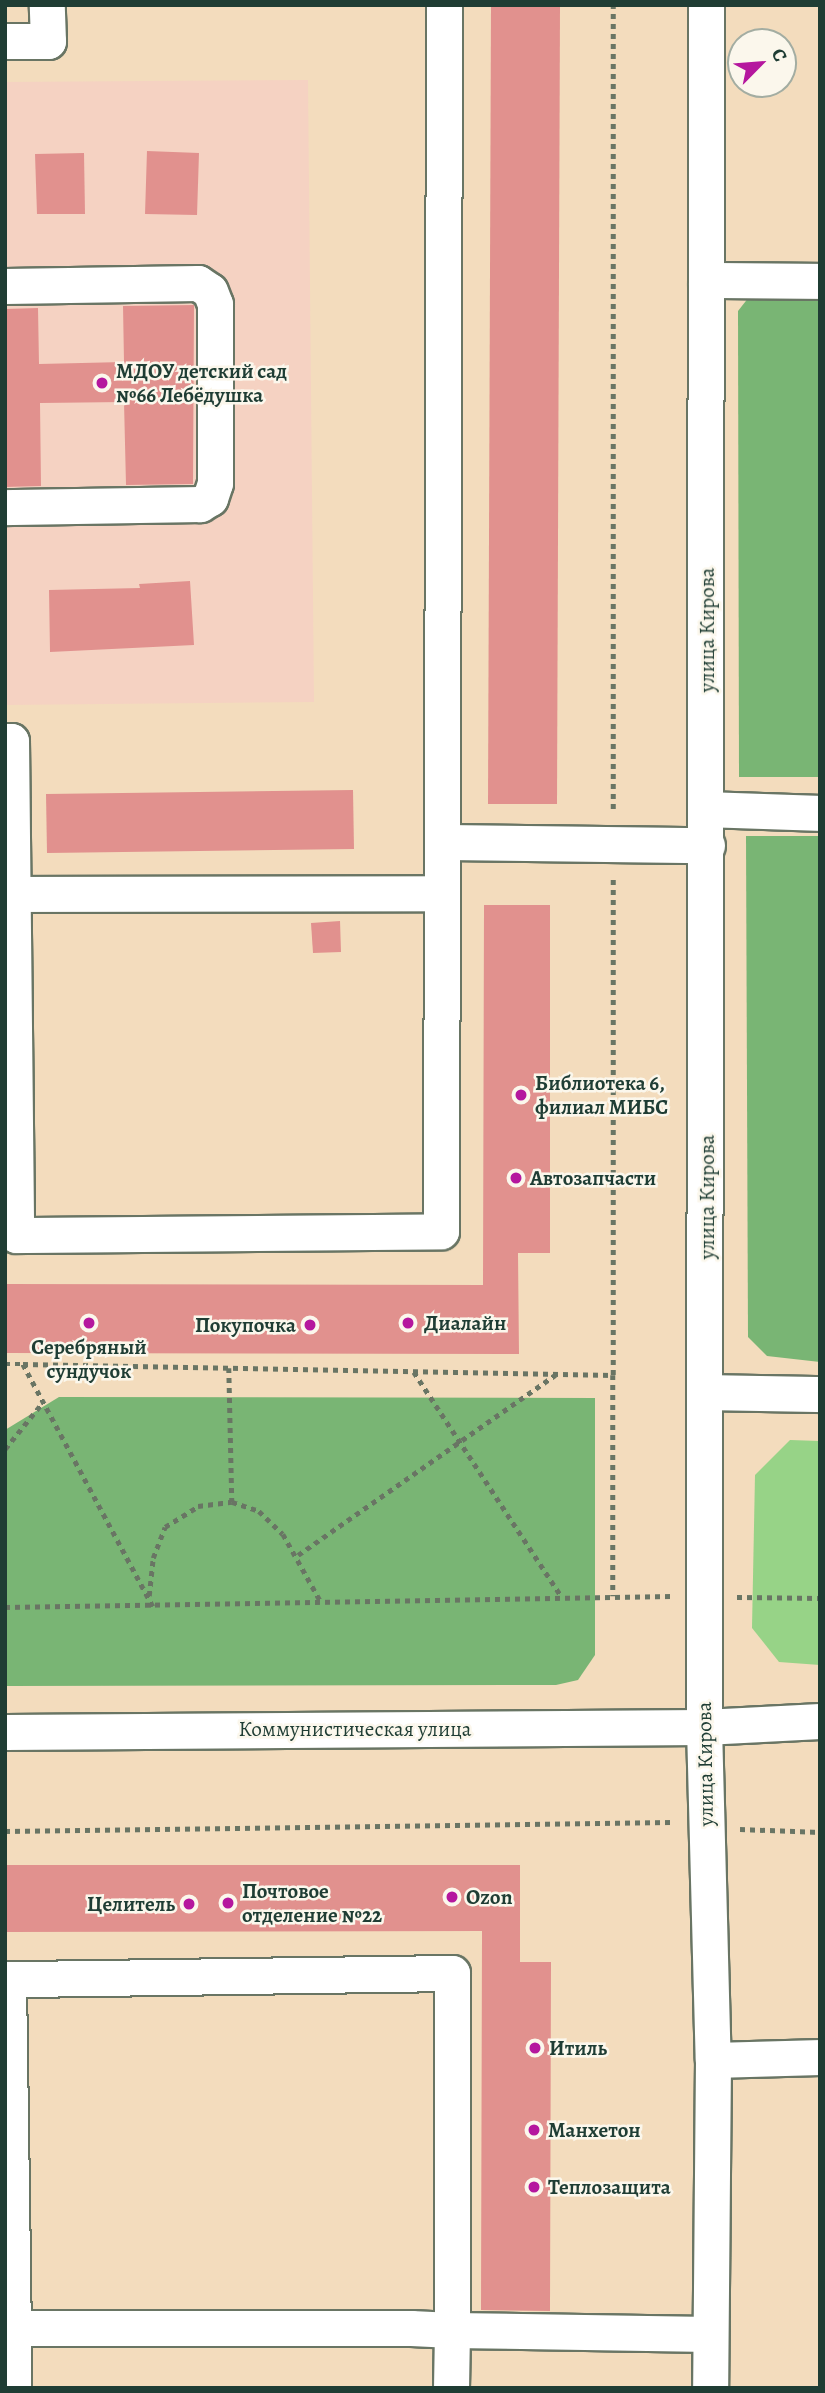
<!DOCTYPE html>
<html>
<head>
<meta charset="utf-8">
<style>
	body { margin:0 }
	#map { position:relative; width:825px; height:2393px; overflow:hidden; background:#f3dcbd; font-family:Alegreya,serif }
	div>[style] { position:absolute }
	[style*='--x'] { left:calc(var(--x)*1px); top:calc(var(--y)*1px); width:calc(var(--w)*1px); rotate:calc(var(--a)*1deg) }
	.built>* { inset:0; background:#f5d2c2 }
	.green>* { inset:0; background:#97d387 }
	.forest>* { inset:0; background:#79b574 }
	.building>* { inset:0; background:#e1918e }
	.path>* { height:4.5px; margin-top:-2.25px; transform-origin:0; background:repeating-linear-gradient(90deg,#697564 0 5px,transparent 0 10px) }
	.roads { filter:drop-shadow(2px 0 #697564) drop-shadow(-2px 0 #697564) drop-shadow(0 2px #697564) drop-shadow(0 -2px #697564) }
	.minor>* { height:35px; margin:-17.5px; padding:0 17.5px; transform-origin:17.5px; border-radius:17.5px; background:#fff }
	.dots>* { width:19px; height:19px; translate:-50% -50%; box-sizing:border-box; border:4px solid #fbf7ec; border-radius:50% }
	span { translate:-50% -50%; white-space:nowrap; text-align:center; line-height:1.15; -webkit-text-stroke:5px #fbf7ec; paint-order:stroke }
	.poi-label { font-size:21px; color:#1f3d34; font-weight:700 }
	.left { translate:0 -50%; text-align:left }
	.right { translate:-100% -50%; text-align:right }
	.street-label { font-size:21px; color:#1f3d34 }
	.frame { position:absolute; inset:0; border:7px solid #1f3d34; pointer-events:none }
	.north { position:absolute; left:727px; top:28px; width:70px; height:70px; box-sizing:border-box; background:#fbf7ec; border:2px solid #a3ada2; border-radius:50%; rotate:65deg; font-size:19px; font-weight:700; line-height:28px; text-align:center; color:#1f3d34 }
	.north::after { content:''; display:block; margin:auto; width:24px; height:32px; background:#b5179e; clip-path:polygon(50% 0,100% 100%,50% 72%,0 100%) }
</style>
</head>
<body>
<div id="map">
	<div class="built">
		<i style="clip-path:polygon(308px 80px,314px 702px,5px 705px,5px 82px)"></i>
	</div>
	<div class="green">
		<i style="clip-path:polygon(790px 1440px,820px 1441px,820px 1665px,779px 1662px,752px 1628px,755px 1475px)"></i>
	</div>
	<div class="forest">
		<i style="clip-path:polygon(820px 294px,820px 777px,739px 777px,738px 311px,749px 297px)"></i>
		<i style="clip-path:polygon(746px 836px,820px 836px,820px 1362px,767px 1356px,748px 1337px)"></i>
		<i style="clip-path:polygon(59px 1397px,595px 1398px,595px 1655px,578px 1680px,556px 1685px,5px 1686px,5px 1430px)"></i>
	</div>
	<div class="building">
		<i style="clip-path:polygon(491px 5px,560px 5px,557px 804px,488px 804px)"></i>
		<i style="clip-path:polygon(147px 151px,199px 153px,197px 215px,145px 214px)"></i>
		<i style="clip-path:polygon(84px 153px,85px 214px,37px 214px,35px 154px)"></i>
		<i style="clip-path:polygon(194px 305px,193px 484px,126px 485px,124px 402px,40px 403px,41px 486px,5px 487px,5px 309px,38px 308px,39px 364px,124px 362px,123px 306px)"></i>
		<i style="clip-path:polygon(190px 581px,194px 645px,50px 652px,49px 590px,140px 588px,139px 584px)"></i>
		<i style="clip-path:polygon(353px 790px,354px 849px,47px 853px,46px 794px)"></i>
		<i style="clip-path:polygon(484px 905px,550px 905px,550px 1253px,518px 1253px,519px 1354px,5px 1353px,5px 1284px,483px 1285px)"></i>
		<i style="clip-path:polygon(340px 921px,341px 952px,313px 953px,311px 923px)"></i>
		<i style="clip-path:polygon(5px 1865px,520px 1865px,520px 1962px,551px 1962px,550px 2311px,481px 2310px,482px 1931px,5px 1932px)"></i>
	</div>
	<div class="path">
		<i style="--x:613;--y:809;--w:804;--a:-90"></i>
		<i style="--x:5;--y:1364;--w:18;--a:0"></i>
		<i style="--x:23;--y:1364;--w:275;--a:61.8"></i>
		<i style="--x:23;--y:1364;--w:590;--a:1.07"></i>
		<i style="--x:613;--y:1375;--w:221;--a:90"></i>
		<i style="--x:229;--y:1368;--w:134;--a:88.7"></i>
		<i style="--x:414;--y:1372;--w:269;--a:56.7"></i>
		<i style="--x:613;--y:1375;--w:497;--a:-90"></i>
		<i style="--x:5;--y:1449;--w:60;--a:-51"></i>
		<i style="--x:298;--y:1555;--w:314;--a:-35"></i>
		<i style="--x:149;--y:1596;--w:38;--a:-84"></i>
		<i style="--x:153;--y:1558;--w:33;--a:-69"></i>
		<i style="--x:165;--y:1527;--w:39;--a:-32"></i>
		<i style="--x:198;--y:1506;--w:34;--a:-7"></i>
		<i style="--x:232;--y:1502;--w:28;--a:18"></i>
		<i style="--x:259;--y:1511;--w:33;--a:44"></i>
		<i style="--x:283;--y:1534;--w:78;--a:60.8"></i>
		<i style="--x:737;--y:1597;--w:83;--a:0.7"></i>
		<i style="--x:5;--y:1607;--w:667;--a:-0.94"></i>
		<i style="--x:740;--y:1829;--w:80;--a:2.1"></i>
		<i style="--x:5;--y:1831;--w:667;--a:-0.77"></i>
	</div>
	<div class="roads">
		<div class="minor">
			<i style="--x:706;--y:5;--w:1722;--a:90.07"></i>
			<i style="--x:704;--y:1727;--w:333;--a:88.5"></i>
			<i style="--x:713;--y:2060;--w:328;--a:90.5"></i>
			<i style="--x:5;--y:41;--w:43;--a:0"></i>
			<i style="--x:48;--y:41;--w:36;--a:-92"></i>
			<i style="--x:706;--y:280;--w:114;--a:0.5"></i>
			<i style="--x:5;--y:286;--w:193;--a:-0.9"></i>
			<i style="--x:198;--y:283;--w:14;--a:34"></i>
			<i style="--x:210;--y:291;--w:14;--a:69"></i>
			<i style="--x:215;--y:304;--w:179;--a:90"></i>
			<i style="--x:215;--y:483;--w:16;--a:108"></i>
			<i style="--x:210;--y:498;--w:12;--a:149"></i>
			<i style="--x:200;--y:504;--w:195;--a:179.1"></i>
			<i style="--x:5;--y:741;--w:6;--a:0"></i>
			<i style="--x:11;--y:741;--w:494;--a:89.4"></i>
			<i style="--x:16;--y:1235;--w:425;--a:-0.5"></i>
			<i style="--x:441;--y:1231;--w:1226;--a:-89.86"></i>
			<i style="--x:707;--y:809;--w:113;--a:2"></i>
			<i style="--x:444;--y:842;--w:263;--a:0.7"></i>
			<i style="--x:13;--y:894;--w:428;--a:-0.1"></i>
			<i style="--x:707;--y:1392;--w:113;--a:1"></i>
			<i style="--x:5;--y:1732;--w:699;--a:-0.41"></i>
			<i style="--x:704;--y:1727;--w:116;--a:-3"></i>
			<i style="--x:713;--y:2060;--w:107;--a:-1.6"></i>
			<i style="--x:13;--y:2388;--w:60;--a:-90"></i>
			<i style="--x:451;--y:2388;--w:58;--a:-89"></i>
			<i style="--x:452;--y:2330;--w:357;--a:-90"></i>
			<i style="--x:452;--y:1973;--w:444;--a:179.2"></i>
			<i style="--x:8;--y:1979;--w:349;--a:89.2"></i>
			<i style="--x:13;--y:2328;--w:398;--a:0"></i>
			<i style="--x:411;--y:2328;--w:41;--a:2.8"></i>
			<i style="--x:452;--y:2330;--w:258;--a:0.9"></i>
		</div>
	</div>
	<div class="dots">
		<i style="left:102px;top:383px;background:#b5179e"></i>
		<i style="left:521px;top:1095px;background:#b5179e"></i>
		<i style="left:516px;top:1178px;background:#b5179e"></i>
		<i style="left:89px;top:1323px;background:#b5179e"></i>
		<i style="left:408px;top:1323px;background:#b5179e"></i>
		<i style="left:310px;top:1325px;background:#b5179e"></i>
		<i style="left:452px;top:1897px;background:#b5179e"></i>
		<i style="left:228px;top:1903px;background:#b5179e"></i>
		<i style="left:189px;top:1904px;background:#b5179e"></i>
		<i style="left:535px;top:2048px;background:#b5179e"></i>
		<i style="left:534px;top:2130px;background:#b5179e"></i>
		<i style="left:534px;top:2187px;background:#b5179e"></i>
	</div>
	<div class="poi-label">
		<span class="left" style="left:116px;top:383px">МДОУ детский сад<br>№66 Лебёдушка</span>
		<span class="left" style="left:535px;top:1095px">Библиотека 6,<br>филиал МИБС</span>
		<span class="left" style="left:530px;top:1178px">Автозапчасти</span>
		<span class="left" style="left:424px;top:1323px">Диалайн</span>
		<span class="right" style="left:296px;top:1325px">Покупочка</span>
		<span style="left:89px;top:1359px">Серебряный<br>сундучок</span>
		<span class="left" style="left:242px;top:1903px">Почтовое<br>отделение №22</span>
		<span class="left" style="left:466px;top:1897px">Ozon</span>
		<span class="right" style="left:175px;top:1904px">Целитель</span>
		<span class="left" style="left:549px;top:2048px">Итиль</span>
		<span class="left" style="left:548px;top:2130px">Манхетон</span>
		<span class="left" style="left:548px;top:2187px">Теплозащита</span>
	</div>
	<div class="street-label">
		<span style="left:707px;top:630px;rotate:-90deg">улица Кирова</span>
		<span style="left:707px;top:1197px;rotate:-90deg">улица Кирова</span>
		<span style="left:355px;top:1729px">Коммунистическая улица</span>
		<span style="left:705px;top:1764px;rotate:-91deg">улица Кирова</span>
	</div>
	<div class="frame"></div>
	<div class="north">С</div>
</div>
</body>
</html>
